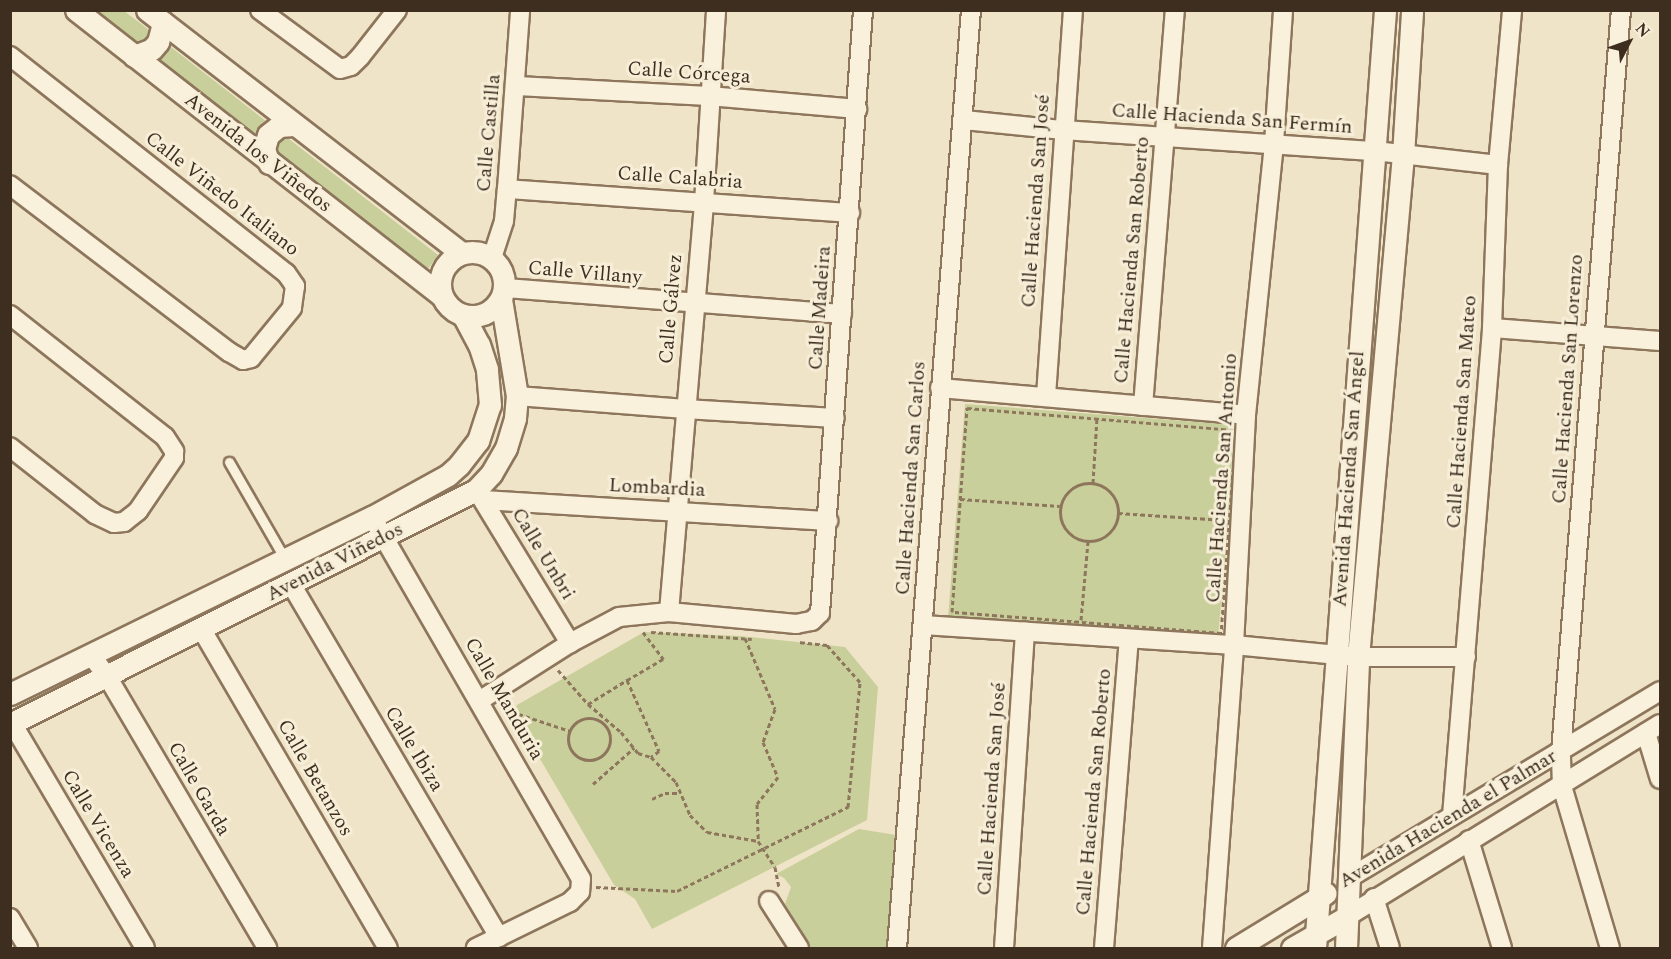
<!DOCTYPE html>
<html>
<head>
<meta charset="utf-8">
<style>
	body { margin:0 }
	#map { position:relative; width:1671px; height:959px; overflow:hidden; background:#f0e4c8; font-family:Spectral,serif }
	div>[style] { position:absolute }
	[style*='--x'] { left:calc(var(--x)*1px); top:calc(var(--y)*1px); width:calc(var(--w)*1px); rotate:calc(var(--a)*1deg) }
	.green>* { inset:0; background:#c9cf9b }
	.path>* { height:3px; margin-top:-1.5px; transform-origin:0; background:repeating-linear-gradient(90deg,#8d765c 0 4.5px,transparent 0 7.5px) }
	.path>.ring { margin:-1.5px; padding:0; box-sizing:content-box; background:none; border:3px solid #8d765c; border-radius:50% }
	.roads { filter:drop-shadow(2px 0 #8d765c) drop-shadow(-2px 0 #8d765c) drop-shadow(0 2px #8d765c) drop-shadow(0 -2px #8d765c) }
	.service>* { height:9px; margin:-4.5px; padding:0 4.5px; transform-origin:4.5px; border-radius:4.5px; background:#faf1dc }
	.minor>* { height:18px; margin:-9px; padding:0 9px; transform-origin:9px; border-radius:9px; background:#faf1dc }
	.tertiary>* { height:21px; margin:-10.5px; padding:0 10.5px; transform-origin:10.5px; border-radius:10.5px; background:#faf1dc }
	.tertiary>.ring { margin:-10.5px; padding:0; box-sizing:content-box; background:none; border:21px solid #faf1dc; border-radius:50% }
	span { translate:-50% -50%; white-space:nowrap; text-align:center; line-height:1.15; -webkit-text-stroke:6px #f7eed8; paint-order:stroke }
	.street-label { font-size:20px; color:#3d2e20 }
	.frame { position:absolute; inset:0; border:12px solid #3d2e20; pointer-events:none }
	.north { position:absolute; left:1599px; top:12px; width:60px; height:60px; -webkit-text-stroke:4px #f7eed8; paint-order:stroke; rotate:49deg; font-size:16px; font-weight:700; line-height:24px; text-align:center; color:#3d2e20 }
	.north::after { content:''; display:block; margin:auto; width:21px; height:27px; background:#3d2e20; clip-path:polygon(50% 0,100% 100%,50% 72%,0 100%) }
</style>
</head>
<body>
<div id="map">
	<div class="green">
		<i style="clip-path:polygon(84px 11px,124px 11px,144px 26px,438px 255px,425px 273px)"></i>
		<i style="clip-path:polygon(965px 404px,1237px 425px,1218px 637px,948px 618px)"></i>
		<i style="clip-path:polygon(644px 632px,741px 636px,845px 647px,878px 687px,867px 820px,652px 929px,635px 899px,614px 885px,516px 718px,514px 711px,517px 705px)"></i>
		<i style="clip-path:polygon(859px 829px,896px 835px,887px 948px,812px 948px,785px 904px,791px 887px,784px 878px,776px 874px)"></i>
	</div>
	<div class="path">
		<i style="--x:967;--y:408;--w:270;--a:4.7"></i>
		<i style="--x:1236;--y:430;--w:204;--a:94.2"></i>
		<i style="--x:1221;--y:633;--w:270;--a:-175.5"></i>
		<i style="--x:952;--y:612;--w:205;--a:-85.8"></i>
		<i style="--x:1093;--y:483;--w:65;--a:-86.5"></i>
		<i class="ring" style="left:1060px;top:483px;width:55px;height:55px"></i>
		<i style="--x:960;--y:499;--w:100;--a:4"></i>
		<i style="--x:1118;--y:513;--w:107;--a:3.7"></i>
		<i style="--x:1081;--y:620;--w:79;--a:-84.9"></i>
		<i style="--x:643;--y:632;--w:34;--a:53"></i>
		<i style="--x:663;--y:659;--w:42;--a:149.7"></i>
		<i style="--x:627;--y:680;--w:78;--a:65.7"></i>
		<i style="--x:659;--y:751;--w:10;--a:143"></i>
		<i style="--x:651;--y:632;--w:101;--a:4"></i>
		<i style="--x:745;--y:638;--w:77;--a:67.1"></i>
		<i style="--x:775;--y:709;--w:35;--a:110"></i>
		<i style="--x:763;--y:742;--w:38;--a:67"></i>
		<i style="--x:778;--y:777;--w:34;--a:128"></i>
		<i style="--x:757;--y:804;--w:37;--a:88"></i>
		<i style="--x:558;--y:670;--w:45;--a:48.6"></i>
		<i style="--x:588;--y:704;--w:43;--a:40.3"></i>
		<i style="--x:621;--y:732;--w:27;--a:51"></i>
		<i style="--x:638;--y:753;--w:14;--a:17"></i>
		<i style="--x:651;--y:757;--w:35;--a:45"></i>
		<i style="--x:676;--y:782;--w:36;--a:67"></i>
		<i style="--x:690;--y:815;--w:24;--a:45"></i>
		<i style="--x:707;--y:832;--w:52;--a:10"></i>
		<i style="--x:758;--y:841;--w:31;--a:57"></i>
		<i style="--x:775;--y:867;--w:21;--a:79"></i>
		<i style="--x:588;--y:704;--w:46;--a:-31.6"></i>
		<i style="--x:504;--y:709;--w:70;--a:18.4"></i>
		<i class="ring" style="left:568px;top:718px;width:39px;height:39px"></i>
		<i style="--x:593;--y:784;--w:55;--a:-41.3"></i>
		<i style="--x:652;--y:799;--w:14;--a:-25"></i>
		<i style="--x:665;--y:793;--w:15;--a:0"></i>
		<i style="--x:596;--y:887;--w:81;--a:2.8"></i>
		<i style="--x:677;--y:891;--w:191;--a:-26.2"></i>
		<i style="--x:848;--y:807;--w:126;--a:-84.5"></i>
		<i style="--x:860;--y:682;--w:50;--a:-131.7"></i>
		<i style="--x:827;--y:645;--w:29;--a:-174"></i>
	</div>
	<div class="roads">
		<div class="service">
			<i style="--x:229;--y:462;--w:112;--a:60"></i>
		</div>
		<div class="minor">
			<i style="--x:260;--y:10;--w:99;--a:36.4"></i>
			<i style="--x:340;--y:69;--w:11;--a:-15"></i>
			<i style="--x:351;--y:66;--w:13;--a:-45"></i>
			<i style="--x:360;--y:57;--w:60;--a:-51.8"></i>
			<i style="--x:10;--y:56;--w:351;--a:38.2"></i>
			<i style="--x:286;--y:273;--w:16;--a:55"></i>
			<i style="--x:295;--y:286;--w:22;--a:98"></i>
			<i style="--x:292;--y:308;--w:65;--a:129.4"></i>
			<i style="--x:251;--y:358;--w:8;--a:166"></i>
			<i style="--x:243;--y:360;--w:16;--a:-150"></i>
			<i style="--x:229;--y:352;--w:275;--a:-142.7"></i>
			<i style="--x:517;--y:86;--w:192;--a:3"></i>
			<i style="--x:709;--y:96;--w:149;--a:5"></i>
			<i style="--x:964;--y:120;--w:100;--a:5.8"></i>
			<i style="--x:1063;--y:130;--w:313;--a:3.9"></i>
			<i style="--x:1375;--y:151;--w:124;--a:6.5"></i>
			<i style="--x:507;--y:189;--w:344;--a:4"></i>
			<i style="--x:492;--y:258;--w:39;--a:-72"></i>
			<i style="--x:504;--y:221;--w:32;--a:-85"></i>
			<i style="--x:507;--y:189;--w:179;--a:-85.8"></i>
			<i style="--x:505;--y:288;--w:338;--a:4.4"></i>
			<i style="--x:10;--y:315;--w:197;--a:38.2"></i>
			<i style="--x:165;--y:437;--w:17;--a:57"></i>
			<i style="--x:174;--y:451;--w:7;--a:90"></i>
			<i style="--x:174;--y:458;--w:64;--a:124.2"></i>
			<i style="--x:138;--y:511;--w:18;--a:142"></i>
			<i style="--x:124;--y:522;--w:10;--a:174"></i>
			<i style="--x:114;--y:523;--w:21;--a:-155"></i>
			<i style="--x:95;--y:514;--w:108;--a:-141.8"></i>
			<i style="--x:1492;--y:328;--w:169;--a:4.4"></i>
			<i style="--x:940;--y:388;--w:307;--a:5"></i>
			<i style="--x:517;--y:396;--w:169;--a:4.4"></i>
			<i style="--x:685;--y:409;--w:150;--a:3.4"></i>
			<i style="--x:1046;--y:396;--w:387;--a:-86"></i>
			<i style="--x:1143;--y:406;--w:397;--a:-85.4"></i>
			<i style="--x:479;--y:494;--w:175;--a:58.6"></i>
			<i style="--x:484;--y:500;--w:345;--a:3.5"></i>
			<i style="--x:372;--y:517;--w:418;--a:60"></i>
			<i style="--x:581;--y:879;--w:13;--a:94"></i>
			<i style="--x:580;--y:892;--w:14;--a:135"></i>
			<i style="--x:570;--y:902;--w:105;--a:153.9"></i>
			<i style="--x:291;--y:584;--w:410;--a:59.5"></i>
			<i style="--x:669;--y:612;--w:411;--a:-85.1"></i>
			<i style="--x:704;--y:202;--w:192;--a:-86.4"></i>
			<i style="--x:923;--y:625;--w:312;--a:3.7"></i>
			<i style="--x:1234;--y:645;--w:125;--a:5.5"></i>
			<i style="--x:1358;--y:657;--w:108;--a:0"></i>
			<i style="--x:202;--y:630;--w:368;--a:59.7"></i>
			<i style="--x:91;--y:655;--w:26;--a:53"></i>
			<i style="--x:107;--y:676;--w:316;--a:59.5"></i>
			<i style="--x:479;--y:701;--w:108;--a:-32.5"></i>
			<i style="--x:570;--y:643;--w:55;--a:-28"></i>
			<i style="--x:619;--y:617;--w:50;--a:-5.7"></i>
			<i style="--x:669;--y:612;--w:128;--a:5.4"></i>
			<i style="--x:796;--y:624;--w:16;--a:-11"></i>
			<i style="--x:812;--y:621;--w:11;--a:-45"></i>
			<i style="--x:820;--y:613;--w:605;--a:-85.92"></i>
			<i style="--x:12;--y:723;--w:261;--a:59.4"></i>
			<i style="--x:1646;--y:733;--w:48;--a:73.1"></i>
			<i style="--x:1452;--y:816;--w:490;--a:-85.3"></i>
			<i style="--x:1492;--y:328;--w:163;--a:-87.9"></i>
			<i style="--x:1498;--y:165;--w:156;--a:-84.8"></i>
			<i style="--x:1469;--y:840;--w:113;--a:73"></i>
			<i style="--x:1349;--y:878;--w:363;--a:-31"></i>
			<i style="--x:1374;--y:898;--w:52;--a:72.3"></i>
			<i style="--x:769;--y:901;--w:56;--a:57.4"></i>
			<i style="--x:1348;--y:916;--w:366;--a:-31.6"></i>
			<i style="--x:10;--y:918;--w:35;--a:59"></i>
			<i style="--x:897;--y:948;--w:941;--a:-85.49"></i>
			<i style="--x:1004;--y:948;--w:317;--a:-86.2"></i>
			<i style="--x:1104;--y:948;--w:309;--a:-85.4"></i>
			<i style="--x:1212;--y:948;--w:304;--a:-85.8"></i>
			<i style="--x:1234;--y:645;--w:230;--a:-87"></i>
			<i style="--x:1246;--y:415;--w:273;--a:-84.1"></i>
			<i style="--x:1274;--y:143;--w:133;--a:-86.1"></i>
			<i style="--x:1610;--y:948;--w:169;--a:-106.5"></i>
			<i style="--x:1562;--y:786;--w:34;--a:-92"></i>
			<i style="--x:1561;--y:752;--w:744;--a:-85.38"></i>
		</div>
		<div class="tertiary">
			<i style="--x:76;--y:10;--w:463;--a:38"></i>
			<i style="--x:147;--y:10;--w:397;--a:37.7"></i>
			<i style="--x:134;--y:56;--w:19;--a:-21"></i>
			<i style="--x:152;--y:49;--w:9;--a:-49"></i>
			<i style="--x:158;--y:42;--w:20;--a:-75"></i>
			<i style="--x:269;--y:163;--w:15;--a:-110"></i>
			<i style="--x:264;--y:149;--w:15;--a:-74"></i>
			<i style="--x:268;--y:135;--w:14;--a:-39"></i>
			<i style="--x:279;--y:126;--w:14;--a:-4"></i>
			<i class="ring" style="left:440px;top:252px;width:43px;height:43px"></i>
			<i style="--x:10;--y:694;--w:403;--a:-26.1"></i>
			<i style="--x:372;--y:517;--w:87;--a:-28.9"></i>
			<i style="--x:448;--y:475;--w:15;--a:-42"></i>
			<i style="--x:459;--y:465;--w:31;--a:-52"></i>
			<i style="--x:478;--y:441;--w:38;--a:-72"></i>
			<i style="--x:490;--y:405;--w:36;--a:-95"></i>
			<i style="--x:487;--y:369;--w:25;--a:-108"></i>
			<i style="--x:479;--y:345;--w:34;--a:-118"></i>
			<i style="--x:10;--y:724;--w:521;--a:-26.66"></i>
			<i style="--x:476;--y:490;--w:22;--a:-47"></i>
			<i style="--x:491;--y:474;--w:30;--a:-60"></i>
			<i style="--x:506;--y:448;--w:31;--a:-73"></i>
			<i style="--x:515;--y:418;--w:22;--a:-85"></i>
			<i style="--x:517;--y:396;--w:98;--a:-99.4"></i>
			<i style="--x:1236;--y:948;--w:105;--a:-31.4"></i>
			<i style="--x:1292;--y:948;--w:64;--a:-29.7"></i>
			<i style="--x:1315;--y:948;--w:941;--a:-85.73"></i>
			<i style="--x:1346;--y:948;--w:291;--a:-87.6"></i>
			<i style="--x:1358;--y:657;--w:504;--a:-84.88"></i>
			<i style="--x:1403;--y:155;--w:145;--a:-86.4"></i>
		</div>
	</div>
	<div class="street-label">
		<span style="left:689px;top:73px;rotate:4deg">Calle Córcega</span>
		<span style="left:1232px;top:119px;rotate:4deg">Calle Hacienda San Fermín</span>
		<span style="left:489px;top:133px;rotate:-85deg">Calle Castilla</span>
		<span style="left:258px;top:153px;rotate:38deg">Avenida los Viñedos</span>
		<span style="left:680px;top:178px;rotate:4deg">Calle Calabria</span>
		<span style="left:222px;top:194px;rotate:38deg">Calle Viñedo Italiano</span>
		<span style="left:1036px;top:201px;rotate:-86deg">Calle Hacienda San José</span>
		<span style="left:1132px;top:260px;rotate:-85deg">Calle Hacienda San Roberto</span>
		<span style="left:585px;top:273px;rotate:5deg">Calle Villany</span>
		<span style="left:820px;top:308px;rotate:-86deg">Calle Madeira</span>
		<span style="left:671px;top:309px;rotate:-85deg">Calle Gálvez</span>
		<span style="left:1568px;top:379px;rotate:-86deg">Calle Hacienda San Lorenzo</span>
		<span style="left:1462px;top:412px;rotate:-86deg">Calle Hacienda San Mateo</span>
		<span style="left:911px;top:478px;rotate:-86deg">Calle Hacienda San Carlos</span>
		<span style="left:1222px;top:478px;rotate:-86deg">Calle Hacienda San Antonio</span>
		<span style="left:1349px;top:479px;rotate:-86deg">Avenida Hacienda San Ángel</span>
		<span style="left:657px;top:488px;rotate:3deg">Lombardia</span>
		<span style="left:543px;top:554px;rotate:59deg">Calle Unbri</span>
		<span style="left:335px;top:562px;rotate:-27deg">Avenida Viñedos</span>
		<span style="left:504px;top:699px;rotate:60deg">Calle Manduria</span>
		<span style="left:414px;top:749px;rotate:59deg">Calle Ibiza</span>
		<span style="left:315px;top:778px;rotate:60deg">Calle Betanzos</span>
		<span style="left:199px;top:789px;rotate:60deg">Calle Garda</span>
		<span style="left:992px;top:789px;rotate:-86deg">Calle Hacienda San José</span>
		<span style="left:1094px;top:792px;rotate:-85deg">Calle Hacienda San Roberto</span>
		<span style="left:1448px;top:819px;rotate:-31deg">Avenida Hacienda el Palmar</span>
		<span style="left:98px;top:824px;rotate:59deg">Calle Vicenza</span>
	</div>
	<div class="frame"></div>
	<div class="north">N</div>
</div>
</body>
</html>
